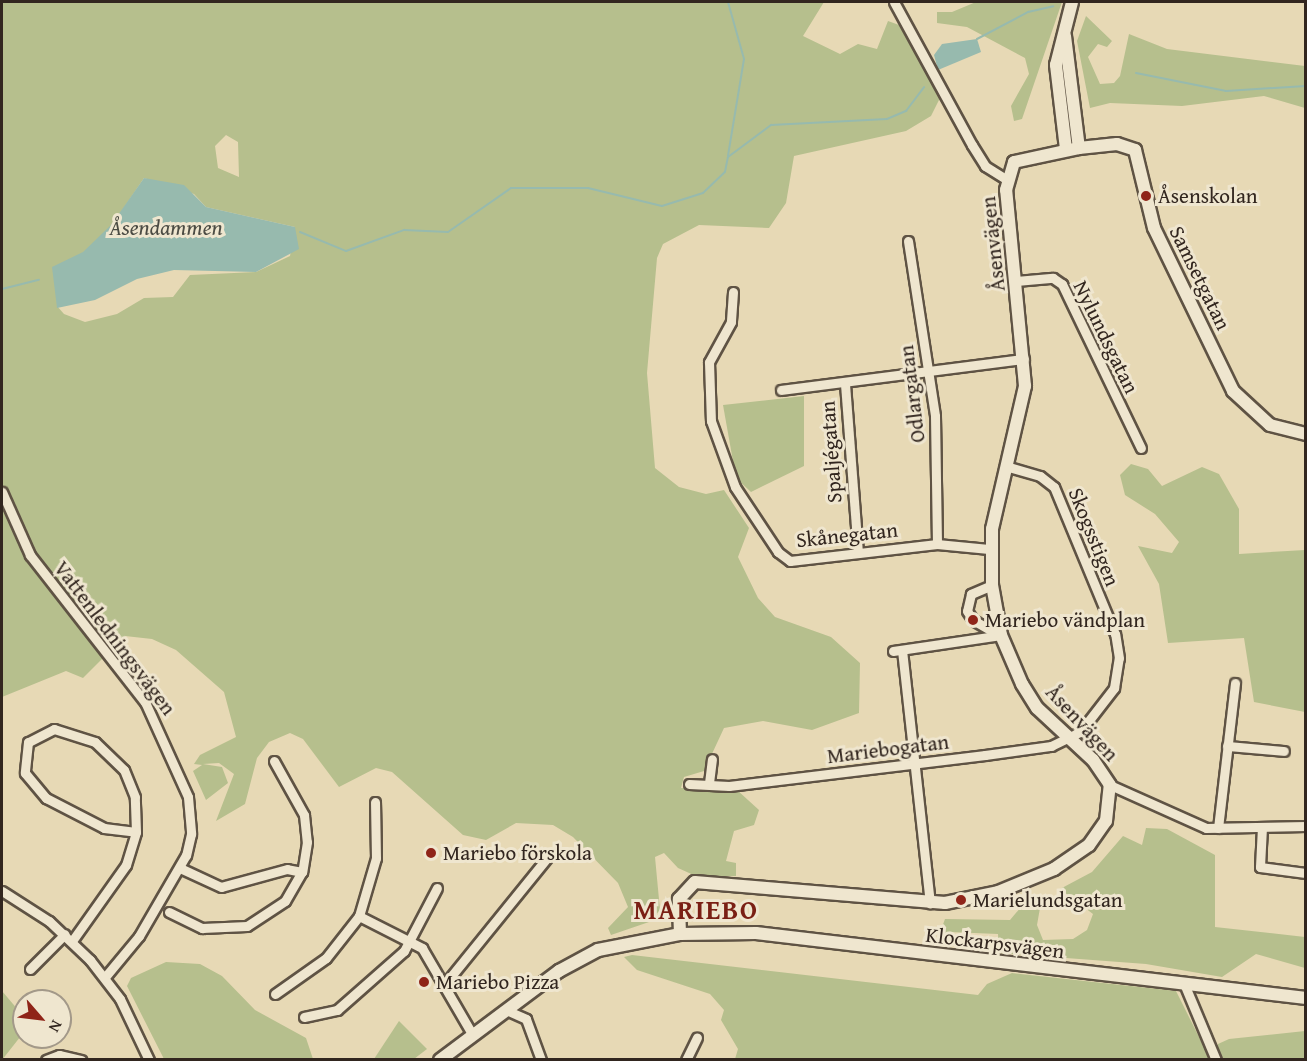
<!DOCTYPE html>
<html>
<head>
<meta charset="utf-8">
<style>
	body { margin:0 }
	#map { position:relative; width:1307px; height:1061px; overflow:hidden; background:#e7d9b5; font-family:"Gentium Book Plus",serif }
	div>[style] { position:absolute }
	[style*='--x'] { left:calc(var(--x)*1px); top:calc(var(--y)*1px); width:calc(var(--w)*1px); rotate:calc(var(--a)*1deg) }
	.green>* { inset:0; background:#b6bf8d }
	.water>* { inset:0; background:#97baae }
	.stream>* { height:2px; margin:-1px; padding:0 1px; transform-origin:1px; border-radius:1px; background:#97baae }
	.roads { filter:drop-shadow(2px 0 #5f5344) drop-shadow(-2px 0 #5f5344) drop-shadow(0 2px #5f5344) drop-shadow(0 -2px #5f5344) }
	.minor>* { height:9px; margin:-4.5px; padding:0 4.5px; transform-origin:4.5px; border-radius:4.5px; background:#efe6cf }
	.tertiary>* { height:12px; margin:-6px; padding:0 6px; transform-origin:6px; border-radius:6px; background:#efe6cf }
	.dots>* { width:16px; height:16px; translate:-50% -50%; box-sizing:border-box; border:3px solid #efe6cf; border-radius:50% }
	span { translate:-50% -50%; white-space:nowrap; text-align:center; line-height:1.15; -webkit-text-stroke:6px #efe6cf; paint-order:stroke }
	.poi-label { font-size:21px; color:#32261f }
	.left { translate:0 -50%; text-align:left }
	.street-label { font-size:21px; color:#32261f }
	.water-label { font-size:22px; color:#4b4b43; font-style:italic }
	.district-label { font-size:27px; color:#7a1f14; font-weight:700; letter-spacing:1.5px }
	.frame { position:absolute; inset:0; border:3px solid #32261f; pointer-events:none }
	.north { position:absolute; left:12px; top:989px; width:60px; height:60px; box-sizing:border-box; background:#efe6cf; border:2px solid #a39989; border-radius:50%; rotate:118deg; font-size:16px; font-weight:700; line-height:24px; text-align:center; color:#32261f }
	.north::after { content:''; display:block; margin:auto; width:21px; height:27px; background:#8f2418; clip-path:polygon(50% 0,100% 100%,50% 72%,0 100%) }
</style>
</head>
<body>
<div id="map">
	<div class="green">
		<i style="clip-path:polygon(evenodd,2px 2px,824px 2px,803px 36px,840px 54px,858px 44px,877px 49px,888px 21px,899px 25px,940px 98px,931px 116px,906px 131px,794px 156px,786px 203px,769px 228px,699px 225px,663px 244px,657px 258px,647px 373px,655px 468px,679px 487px,706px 494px,724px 490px,749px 528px,738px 557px,758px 598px,775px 617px,831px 637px,860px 663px,859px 713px,812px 730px,763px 721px,724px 728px,704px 771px,684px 777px,681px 788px,737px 790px,759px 810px,754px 825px,734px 831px,726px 861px,736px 863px,736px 876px,698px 877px,678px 868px,664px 853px,655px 857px,660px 910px,649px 922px,611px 935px,608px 928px,628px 907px,618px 883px,573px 837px,553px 825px,516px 823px,486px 840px,463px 835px,392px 772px,376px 768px,339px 787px,303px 739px,290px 733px,269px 742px,257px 758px,245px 804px,216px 821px,234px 774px,219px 763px,203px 764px,222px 767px,228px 783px,206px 800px,193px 771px,202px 765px,194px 764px,200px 755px,236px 737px,224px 692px,176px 650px,152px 639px,125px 636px,83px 678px,66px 671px,2px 697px,2px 2px,226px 135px,238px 142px,239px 177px,218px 168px,215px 146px,226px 135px,2px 2px,144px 178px,194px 194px,206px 207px,295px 227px,290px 256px,256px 272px,190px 275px,173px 297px,144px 298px,117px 314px,85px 322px,64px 314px,57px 306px,144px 178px)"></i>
		<i style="clip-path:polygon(976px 2px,1062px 2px,1022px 119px,1014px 121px,1011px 106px,1029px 74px,1025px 58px,967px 27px,937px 23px,937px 12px,952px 12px)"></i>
		<i style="clip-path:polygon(1086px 16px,1112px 41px,1107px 47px,1098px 44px,1088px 57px,1100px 84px,1114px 83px,1120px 76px,1129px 34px,1167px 49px,1305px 66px,1305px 108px,1264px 96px,1182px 106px,1110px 103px,1090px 108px,1077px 41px)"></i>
		<i style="clip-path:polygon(804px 396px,804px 466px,751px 492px,736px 478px,723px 405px)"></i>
		<i style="clip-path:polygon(1131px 464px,1148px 469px,1162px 486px,1202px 467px,1219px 474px,1239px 509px,1239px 554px,1305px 550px,1305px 712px,1254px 702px,1244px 638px,1168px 643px,1159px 584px,1138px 546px,1172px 553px,1179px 542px,1155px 514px,1125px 495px,1120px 475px)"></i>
		<i style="clip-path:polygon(1146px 828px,1167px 829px,1215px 855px,1215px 927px,1305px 937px,1305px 968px,1256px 954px,1222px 977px,1146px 964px,999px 953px,998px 934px,950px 932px,937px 941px,945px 919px,1010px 920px,1027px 900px,1040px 908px,1037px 925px,1043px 940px,1073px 939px,1087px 930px,1093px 914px,1060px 889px,1092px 872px,1123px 836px,1142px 845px)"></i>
		<i style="clip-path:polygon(632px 955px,978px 995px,987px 984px,1012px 973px,1176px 991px,1210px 1059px,735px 1059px,738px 1049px,721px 1020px,724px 1010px,710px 994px,637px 970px,624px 957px)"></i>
		<i style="clip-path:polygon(166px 962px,200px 964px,222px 976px,255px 1010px,306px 1038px,313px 1059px,164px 1059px,127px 986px,131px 978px)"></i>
		<i style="clip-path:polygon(2px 991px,24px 1017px,24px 1032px,2px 1060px)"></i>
		<i style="clip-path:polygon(399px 1021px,427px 1049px,414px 1059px,374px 1059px)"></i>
		<i style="clip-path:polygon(1305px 1031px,1305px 1059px,1223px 1059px,1218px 1052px,1218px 1044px,1229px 1039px)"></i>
	</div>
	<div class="water">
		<i style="clip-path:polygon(977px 39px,981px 52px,938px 70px,934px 55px,942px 44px)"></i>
		<i style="clip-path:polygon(144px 178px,184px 185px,206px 207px,295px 227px,299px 249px,256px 272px,174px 270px,137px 279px,95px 300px,57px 308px,52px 267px,83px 252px,111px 225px)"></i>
	</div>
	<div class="stream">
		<i style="--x:728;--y:2;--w:59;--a:74.3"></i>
		<i style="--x:744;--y:59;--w:98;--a:99.4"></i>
		<i style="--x:977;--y:39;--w:58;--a:-27.9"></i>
		<i style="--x:1028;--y:12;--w:26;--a:-13"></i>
		<i style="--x:1136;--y:73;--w:92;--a:11.3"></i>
		<i style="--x:1226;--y:91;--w:80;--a:-3.6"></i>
		<i style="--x:300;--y:232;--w:50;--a:22.4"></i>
		<i style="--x:346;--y:251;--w:62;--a:-19.9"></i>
		<i style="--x:404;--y:230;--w:44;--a:2.6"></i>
		<i style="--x:448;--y:232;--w:77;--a:-34.9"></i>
		<i style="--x:511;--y:188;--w:77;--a:0"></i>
		<i style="--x:588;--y:188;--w:76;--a:13.7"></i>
		<i style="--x:662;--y:206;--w:43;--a:-17.6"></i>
		<i style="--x:703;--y:193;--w:30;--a:-44"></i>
		<i style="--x:725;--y:172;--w:15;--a:-79"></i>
		<i style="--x:728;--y:157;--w:54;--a:-36.7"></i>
		<i style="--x:771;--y:125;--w:116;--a:-3"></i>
		<i style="--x:887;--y:119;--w:21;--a:-23"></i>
		<i style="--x:906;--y:111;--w:30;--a:-53"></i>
		<i style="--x:2;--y:289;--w:38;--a:-14"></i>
	</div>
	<div class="roads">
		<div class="minor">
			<i style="--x:894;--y:2;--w:163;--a:61.4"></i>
			<i style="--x:972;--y:145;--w:25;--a:58"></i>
			<i style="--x:985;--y:166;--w:25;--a:32"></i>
			<i style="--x:908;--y:241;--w:177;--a:81.2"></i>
			<i style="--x:935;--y:416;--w:128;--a:89.1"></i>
			<i style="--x:1016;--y:281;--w:37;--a:-5"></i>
			<i style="--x:1053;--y:278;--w:11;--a:34"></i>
			<i style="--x:1062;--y:284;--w:182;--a:64.3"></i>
			<i style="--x:733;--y:292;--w:30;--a:94"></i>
			<i style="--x:731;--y:322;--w:46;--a:118.8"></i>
			<i style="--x:709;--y:362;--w:59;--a:88.1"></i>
			<i style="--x:711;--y:421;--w:70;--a:70"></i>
			<i style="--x:735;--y:487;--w:78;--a:56.5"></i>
			<i style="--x:778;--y:552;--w:15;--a:37"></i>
			<i style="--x:790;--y:561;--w:148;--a:-6.6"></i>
			<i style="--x:937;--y:544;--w:52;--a:5.5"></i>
			<i style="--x:845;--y:384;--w:169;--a:85.6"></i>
			<i style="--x:781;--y:390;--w:245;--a:-7.3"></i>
			<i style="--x:2;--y:492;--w:69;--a:66"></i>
			<i style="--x:30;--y:555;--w:187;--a:52"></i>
			<i style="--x:145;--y:702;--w:104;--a:65.6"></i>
			<i style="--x:188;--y:797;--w:37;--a:85"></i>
			<i style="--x:191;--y:834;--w:22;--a:103"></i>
			<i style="--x:186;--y:855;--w:94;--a:120.1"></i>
			<i style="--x:139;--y:936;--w:53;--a:129.7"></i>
			<i style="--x:992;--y:585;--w:23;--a:157"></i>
			<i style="--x:971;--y:594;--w:17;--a:103"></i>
			<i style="--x:967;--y:611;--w:11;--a:56"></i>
			<i style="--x:973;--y:620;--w:30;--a:30"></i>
			<i style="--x:902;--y:650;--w:255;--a:83.7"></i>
			<i style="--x:893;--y:651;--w:109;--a:-8.4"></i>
			<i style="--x:1227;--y:746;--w:57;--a:5"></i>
			<i style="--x:274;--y:761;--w:62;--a:60.9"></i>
			<i style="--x:304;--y:815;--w:27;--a:84"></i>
			<i style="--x:307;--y:842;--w:30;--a:99"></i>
			<i style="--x:709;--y:783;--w:24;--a:-83"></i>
			<i style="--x:689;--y:784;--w:40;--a:2.9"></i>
			<i style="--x:729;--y:786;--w:258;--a:-6.9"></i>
			<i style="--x:985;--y:755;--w:67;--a:-7.8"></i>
			<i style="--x:1051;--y:746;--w:32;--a:-26"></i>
			<i style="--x:1080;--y:732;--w:56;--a:-52.3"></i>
			<i style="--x:1114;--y:688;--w:30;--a:-81"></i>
			<i style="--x:1119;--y:658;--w:24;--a:-99"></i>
			<i style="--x:1115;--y:634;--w:159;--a:-112.5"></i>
			<i style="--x:1054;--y:487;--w:18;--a:-142"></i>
			<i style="--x:1040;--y:476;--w:32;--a:-164"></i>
			<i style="--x:1110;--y:785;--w:105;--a:24.1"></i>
			<i style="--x:1206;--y:828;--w:100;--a:-1.1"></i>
			<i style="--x:1262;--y:827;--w:40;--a:92.9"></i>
			<i style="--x:1260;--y:867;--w:46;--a:7.4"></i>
			<i style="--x:1218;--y:828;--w:146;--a:-83.3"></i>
			<i style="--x:2;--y:891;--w:56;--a:32.6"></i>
			<i style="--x:49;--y:921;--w:57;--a:43.6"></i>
			<i style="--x:90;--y:960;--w:49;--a:52.4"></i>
			<i style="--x:120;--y:999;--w:68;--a:64.6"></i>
			<i style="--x:169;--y:912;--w:37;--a:26"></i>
			<i style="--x:202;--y:928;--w:45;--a:-2.5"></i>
			<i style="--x:247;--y:926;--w:45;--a:-33.3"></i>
			<i style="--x:285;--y:901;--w:34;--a:-60"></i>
			<i style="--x:302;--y:872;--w:15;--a:-169"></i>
			<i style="--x:287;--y:869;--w:68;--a:164.7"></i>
			<i style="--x:221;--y:887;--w:45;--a:-155.1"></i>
			<i style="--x:359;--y:916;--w:71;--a:26.9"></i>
			<i style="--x:422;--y:948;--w:99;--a:59.8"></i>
			<i style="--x:72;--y:941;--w:93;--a:-54.6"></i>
			<i style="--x:126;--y:865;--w:34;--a:-73"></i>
			<i style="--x:136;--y:832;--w:35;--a:-92"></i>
			<i style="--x:135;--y:797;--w:29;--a:-112"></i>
			<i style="--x:124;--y:770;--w:40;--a:-136"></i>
			<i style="--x:95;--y:742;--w:43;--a:-162.4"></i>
			<i style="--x:54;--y:729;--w:29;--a:153"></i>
			<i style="--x:28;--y:742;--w:31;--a:96"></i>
			<i style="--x:25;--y:773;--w:33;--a:50"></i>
			<i style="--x:46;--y:798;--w:65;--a:27.3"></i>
			<i style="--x:104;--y:828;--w:32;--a:7"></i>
			<i style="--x:30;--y:969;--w:49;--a:-45"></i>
			<i style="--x:444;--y:985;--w:164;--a:-51"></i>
			<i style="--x:1185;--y:986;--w:80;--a:67.3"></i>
			<i style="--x:275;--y:994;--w:62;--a:-35.2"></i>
			<i style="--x:326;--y:958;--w:53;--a:-51.8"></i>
			<i style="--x:359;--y:916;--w:60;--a:-73.7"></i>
			<i style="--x:376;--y:858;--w:56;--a:-91"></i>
			<i style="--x:506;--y:1010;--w:22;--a:24"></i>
			<i style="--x:526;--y:1019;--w:44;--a:69.9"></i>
			<i style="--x:304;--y:1017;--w:34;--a:-12"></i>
			<i style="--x:337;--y:1010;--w:89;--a:-41.4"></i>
			<i style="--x:404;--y:951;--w:71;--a:-62.4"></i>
			<i style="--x:46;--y:1060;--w:14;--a:-21"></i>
			<i style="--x:59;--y:1055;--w:23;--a:13"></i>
			<i style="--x:686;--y:1060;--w:25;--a:-64"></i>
		</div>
		<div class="tertiary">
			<i style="--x:1065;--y:36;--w:113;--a:82.9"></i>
			<i style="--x:1066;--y:149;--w:85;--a:-96.8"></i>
			<i style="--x:1056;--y:65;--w:65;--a:-75.7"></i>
			<i style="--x:680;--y:934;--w:35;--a:-92"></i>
			<i style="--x:679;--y:899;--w:23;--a:-47"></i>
			<i style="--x:695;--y:882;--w:251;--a:4.8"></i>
			<i style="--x:945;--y:903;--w:54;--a:-11.7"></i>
			<i style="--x:998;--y:892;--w:61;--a:-22.3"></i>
			<i style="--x:1054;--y:869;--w:42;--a:-34.4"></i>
			<i style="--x:1089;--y:845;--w:29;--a:-55"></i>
			<i style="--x:1106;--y:821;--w:36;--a:-84"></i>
			<i style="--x:1110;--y:785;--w:30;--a:-124"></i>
			<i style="--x:1093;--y:760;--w:76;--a:-137.1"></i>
			<i style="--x:1037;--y:708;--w:28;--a:-122"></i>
			<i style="--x:1022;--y:684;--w:53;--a:-113.2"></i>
			<i style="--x:1001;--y:635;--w:51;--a:-100.2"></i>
			<i style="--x:992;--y:585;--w:56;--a:-90"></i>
			<i style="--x:992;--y:529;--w:147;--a:-77"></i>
			<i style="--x:1025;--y:386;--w:197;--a:-95.5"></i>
			<i style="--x:1006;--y:190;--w:29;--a:-74"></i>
			<i style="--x:1014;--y:162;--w:66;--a:-12.2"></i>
			<i style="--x:1079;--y:148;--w:38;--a:-6"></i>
			<i style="--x:1117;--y:144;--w:19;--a:18"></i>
			<i style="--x:1135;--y:150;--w:80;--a:76.3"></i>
			<i style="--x:1154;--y:228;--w:181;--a:64.1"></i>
			<i style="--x:1233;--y:391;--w:50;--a:42.6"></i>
			<i style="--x:1270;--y:425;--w:37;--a:14"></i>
			<i style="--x:440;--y:1060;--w:149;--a:-36.8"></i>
			<i style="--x:559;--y:971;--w:44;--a:-28.3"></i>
			<i style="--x:598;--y:950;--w:84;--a:-11"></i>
			<i style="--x:680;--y:934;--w:76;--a:-0.8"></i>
			<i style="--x:756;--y:933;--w:554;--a:6.74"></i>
		</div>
	</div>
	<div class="dots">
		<i style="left:1146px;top:196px;background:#8f2418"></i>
		<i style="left:973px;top:620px;background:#8f2418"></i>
		<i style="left:431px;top:853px;background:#8f2418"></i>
		<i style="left:961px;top:900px;background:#8f2418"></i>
		<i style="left:424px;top:982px;background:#8f2418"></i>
	</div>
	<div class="poi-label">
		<span class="left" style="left:1158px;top:196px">Åsenskolan</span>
		<span class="left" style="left:985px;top:620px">Mariebo vändplan</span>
		<span class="left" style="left:443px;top:853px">Mariebo förskola</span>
		<span class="left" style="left:973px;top:900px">Marielundsgatan</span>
		<span class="left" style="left:436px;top:982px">Mariebo Pizza</span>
	</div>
	<div class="street-label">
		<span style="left:993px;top:244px;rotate:-96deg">Åsenvägen</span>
		<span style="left:1200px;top:278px;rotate:64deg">Samsetgatan</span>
		<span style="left:1106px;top:337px;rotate:64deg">Nylundsgatan</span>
		<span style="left:912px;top:394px;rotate:-97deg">Odlargatan</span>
		<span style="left:831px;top:452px;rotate:-94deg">Spaljégatan</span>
		<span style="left:847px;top:535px;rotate:-6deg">Skånegatan</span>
		<span style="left:1094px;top:537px;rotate:68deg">Skogsstigen</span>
		<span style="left:115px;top:638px;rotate:53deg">Vattenledningsvägen</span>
		<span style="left:1082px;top:723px;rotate:47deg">Åsenvägen</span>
		<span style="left:888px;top:749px;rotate:-7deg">Mariebogatan</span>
		<span style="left:995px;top:943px;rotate:7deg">Klockarpsvägen</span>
	</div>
	<div class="water-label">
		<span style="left:166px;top:228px">Åsendammen</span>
	</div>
	<div class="district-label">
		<span style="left:696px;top:910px">MARIEBO</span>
	</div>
	<div class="frame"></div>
	<div class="north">N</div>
</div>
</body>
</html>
